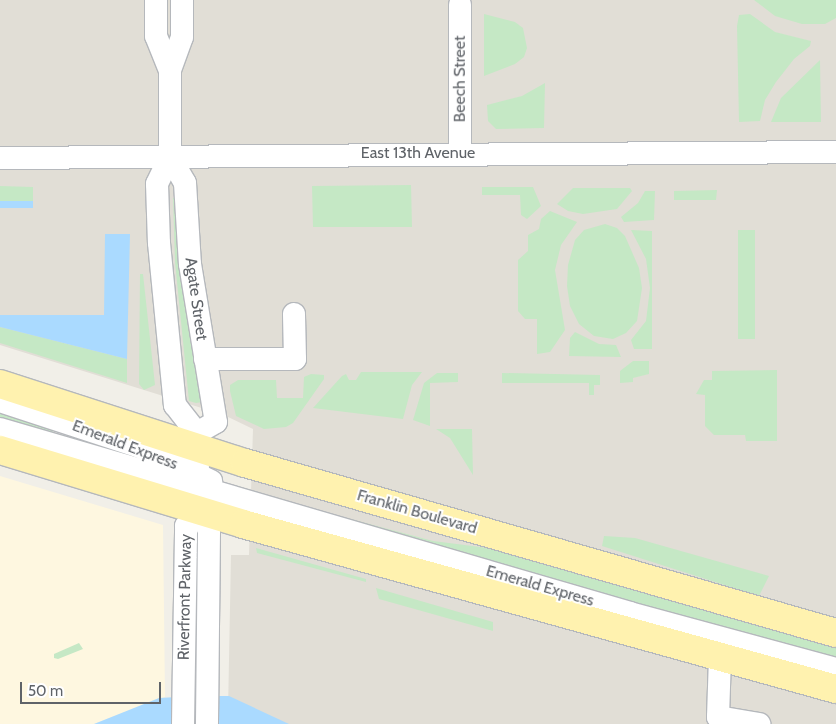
<!DOCTYPE html>
<html>
<head>
<meta charset="utf-8">
<style>
	body { margin:0 }
	#map { position:relative; width:836px; height:724px; overflow:hidden; background:#f1efe8; font-family:Cabin,sans-serif }
	div>[style] { position:absolute }
	[style*='--x'] { left:calc(var(--x)*1px); top:calc(var(--y)*1px); width:calc(var(--w)*1px); rotate:calc(var(--a)*1deg) }
	.commercial>* { inset:0; background:#fef7e0 }
	.education>* { inset:0; background:#e1ded6 }
	.green>* { inset:0; background:#c5e8c5 }
	.water>* { inset:0; background:#aadaff }
	.roads { filter:drop-shadow(1px 0 #b5b8bc) drop-shadow(-1px 0 #b5b8bc) drop-shadow(0 1px #b5b8bc) drop-shadow(0 -1px #b5b8bc) }
	.minor>* { height:22px; margin:-11px; padding:0 11px; transform-origin:11px; border-radius:11px; background:#fff }
	.major>* { height:28px; margin:-14px; padding:0 14px; transform-origin:14px; border-radius:14px; background:#fff2af }
	span { translate:-50% -50%; white-space:nowrap; text-align:center; line-height:1.15; -webkit-text-stroke:4px #fff; paint-order:stroke }
	.street-label { font-size:16px; color:#5f6368 }
	.scale { position:absolute; left:20px; top:682px; width:141px; height:22px; box-sizing:border-box; border:2px solid #5f6368; border-top:0; padding-left:6px; font-size:15px; line-height:18px; white-space:nowrap; color:#5f6368; -webkit-text-stroke:4px #fff; paint-order:stroke }
</style>
</head>
<body>
<div id="map">
	<div class="commercial">
		<i style="clip-path:polygon(0 476px,163px 525px,165px 697px,94px 724px,0 724px)"></i>
	</div>
	<div class="education">
		<i style="clip-path:polygon(0 0,836px 0,836px 724px,129px 724px,228px 712px,231px 555px,249px 555px,253px 429px,224px 415px,0 345px)"></i>
	</div>
	<div class="green">
		<i style="clip-path:polygon(754px 0,836px 0,836px 18px,825px 24px,802px 24px,775px 16px)"></i>
		<i style="clip-path:polygon(484px 14px,515px 22px,523px 28px,527px 48px,524px 57px,515px 64px,484px 76px)"></i>
		<i style="clip-path:polygon(750px 14px,775px 32px,811px 41px,810px 46px,794px 59px,776px 82px,765px 100px,760px 121px,739px 122px,737px 26px,739px 15px)"></i>
		<i style="clip-path:polygon(820px 60px,821px 122px,771px 122px,781px 98px)"></i>
		<i style="clip-path:polygon(545px 83px,544px 128px,496px 129px,488px 121px,487px 105px,522px 96px)"></i>
		<i style="clip-path:polygon(411px 185px,412px 227px,313px 227px,312px 186px)"></i>
		<i style="clip-path:polygon(0 186px,33px 187px,33px 201px,0 201px)"></i>
		<i style="clip-path:polygon(482px 187px,533px 187px,541px 206px,527px 219px,521px 215px,520px 195px,482px 195px)"></i>
		<i style="clip-path:polygon(573px 188px,630px 188px,632px 191px,617px 209px,583px 214px,568px 211px,557px 204px)"></i>
		<i style="clip-path:polygon(717px 190px,716px 200px,674px 200px,674px 191px)"></i>
		<i style="clip-path:polygon(645px 191px,655px 191px,654px 220px,624px 222px,621px 217px,638px 203px)"></i>
		<i style="clip-path:polygon(173px 198px,178px 198px,202px 402px,196px 403px,189px 401px,175px 262px)"></i>
		<i style="clip-path:polygon(550px 211px,577px 222px,561px 245px,555px 270px,565px 330px,550px 352px,537px 354px,537px 319px,525px 319px,518px 311px,518px 260px,528px 251px,528px 235px,539px 229px,541px 219px)"></i>
		<i style="clip-path:polygon(605px 224px,617px 228px,625px 236px,639px 268px,642px 288px,637px 321px,626px 333px,613px 339px,594px 336px,579px 324px,570px 306px,567px 286px,568px 265px,575px 240px,584px 230px)"></i>
		<i style="clip-path:polygon(631px 230px,652px 231px,652px 349px,634px 349px,631px 340px,646px 321px,650px 288px,646px 259px)"></i>
		<i style="clip-path:polygon(738px 230px,755px 230px,755px 339px,738px 339px)"></i>
		<i style="clip-path:polygon(140px 274px,143px 274px,155px 385px,144px 390px,139px 384px)"></i>
		<i style="clip-path:polygon(0 327px,127px 359px,127px 383px,0 343px)"></i>
		<i style="clip-path:polygon(575px 332px,599px 344px,616px 345px,621px 357px,569px 356px,570px 338px)"></i>
		<i style="clip-path:polygon(633px 361px,649px 361px,649px 374px,633px 378px,633px 382px,620px 383px,620px 371px)"></i>
		<i style="clip-path:polygon(777px 370px,777px 441px,746px 441px,745px 435px,714px 435px,705px 426px,705px 395px,696px 394px,704px 380px,712px 380px,712px 371px)"></i>
		<i style="clip-path:polygon(361px 372px,422px 372px,412px 385px,403px 419px,313px 408px,342px 376px,346px 374px,349px 380px,356px 380px)"></i>
		<i style="clip-path:polygon(437px 373px,458px 373px,458px 382px,430px 383px,430px 426px,413px 420px,424px 383px)"></i>
		<i style="clip-path:polygon(502px 373px,600px 375px,600px 385px,594px 385px,594px 395px,589px 395px,589px 383px,502px 383px)"></i>
		<i style="clip-path:polygon(311px 374px,324px 375px,324px 379px,293px 423px,286px 427px,264px 429px,236px 416px,230px 391px,230px 385px,238px 380px,276px 380px,277px 398px,303px 398px,304px 377px)"></i>
		<i style="clip-path:polygon(0 405px,55px 424px,51px 438px,0 422px)"></i>
		<i style="clip-path:polygon(436px 429px,472px 429px,473px 475px,450px 438px)"></i>
		<i style="clip-path:polygon(257px 494px,433px 541px,496px 549px,836px 645px,836px 663px)"></i>
		<i style="clip-path:polygon(604px 536px,635px 538px,769px 576px,759px 596px,602px 546px)"></i>
		<i style="clip-path:polygon(256px 548px,366px 579px,366px 582px,257px 553px)"></i>
		<i style="clip-path:polygon(376px 588px,493px 622px,493px 631px,379px 599px)"></i>
		<i style="clip-path:polygon(79px 643px,83px 649px,58px 659px,54px 658px,54px 654px)"></i>
	</div>
	<div class="water">
		<i style="clip-path:polygon(0 201px,33px 201px,33px 208px,0 208px)"></i>
		<i style="clip-path:polygon(105px 234px,130px 234px,127px 359px,0 327px,0 315px,104px 315px)"></i>
		<i style="clip-path:polygon(196px 696px,229px 696px,289px 724px,94px 724px,159px 698px)"></i>
	</div>
	<div class="roads">
		<div class="minor">
			<i style="--x:156;--y:0;--w:36;--a:90"></i>
			<i style="--x:156;--y:36;--w:37;--a:68"></i>
			<i style="--x:182;--y:0;--w:37;--a:90"></i>
			<i style="--x:182;--y:37;--w:35;--a:110"></i>
			<i style="--x:170;--y:70;--w:87;--a:90"></i>
			<i style="--x:170;--y:157;--w:30;--a:116"></i>
			<i style="--x:157;--y:184;--w:59;--a:88.1"></i>
			<i style="--x:159;--y:243;--w:163;--a:84.4"></i>
			<i style="--x:175;--y:405;--w:36;--a:52"></i>
			<i style="--x:197;--y:433;--w:78;--a:88.5"></i>
			<i style="--x:199;--y:511;--w:22;--a:63"></i>
			<i style="--x:209;--y:531;--w:193;--a:90.6"></i>
			<i style="--x:460;--y:5;--w:148;--a:90"></i>
			<i style="--x:170;--y:157;--w:30;--a:60"></i>
			<i style="--x:185;--y:183;--w:81;--a:86.5"></i>
			<i style="--x:190;--y:264;--w:160;--a:80.7"></i>
			<i style="--x:216;--y:422;--w:22;--a:150"></i>
			<i style="--x:0;--y:158;--w:836;--a:-0.41"></i>
			<i style="--x:205;--y:359;--w:90;--a:0"></i>
			<i style="--x:295;--y:359;--w:45;--a:-91.3"></i>
			<i style="--x:0;--y:401;--w:147;--a:18.2"></i>
			<i style="--x:140;--y:447;--w:79;--a:25.6"></i>
			<i style="--x:0;--y:429;--w:656;--a:16.28"></i>
			<i style="--x:630;--y:613;--w:213;--a:15.2"></i>
			<i style="--x:720;--y:657;--w:60;--a:91.9"></i>
			<i style="--x:718;--y:717;--w:42;--a:9.7"></i>
			<i style="--x:183;--y:724;--w:198;--a:-89.1"></i>
			<i style="--x:186;--y:526;--w:20;--a:-49"></i>
		</div>
		<div class="major">
			<i style="--x:0;--y:384;--w:257;--a:17.9"></i>
			<i style="--x:245;--y:463;--w:615;--a:16.05"></i>
			<i style="--x:0;--y:450;--w:254;--a:16.9"></i>
			<i style="--x:243;--y:524;--w:616;--a:15.55"></i>
		</div>
	</div>
	<div class="street-label">
		<span style="left:460px;top:79px;rotate:-90deg">Beech Street</span>
		<span style="left:418px;top:153px">East 13th Avenue</span>
		<span style="left:196px;top:299px;rotate:82deg">Agate Street</span>
		<span style="left:125px;top:445px;rotate:21deg">Emerald Express</span>
		<span style="left:417px;top:512px;rotate:16deg">Franklin Boulevard</span>
		<span style="left:540px;top:586px;rotate:16deg">Emerald Express</span>
		<span style="left:185px;top:597px;rotate:-89deg">Riverfront Parkway</span>
	</div>
	<div class="scale">50 m</div>
</div>
</body>
</html>
